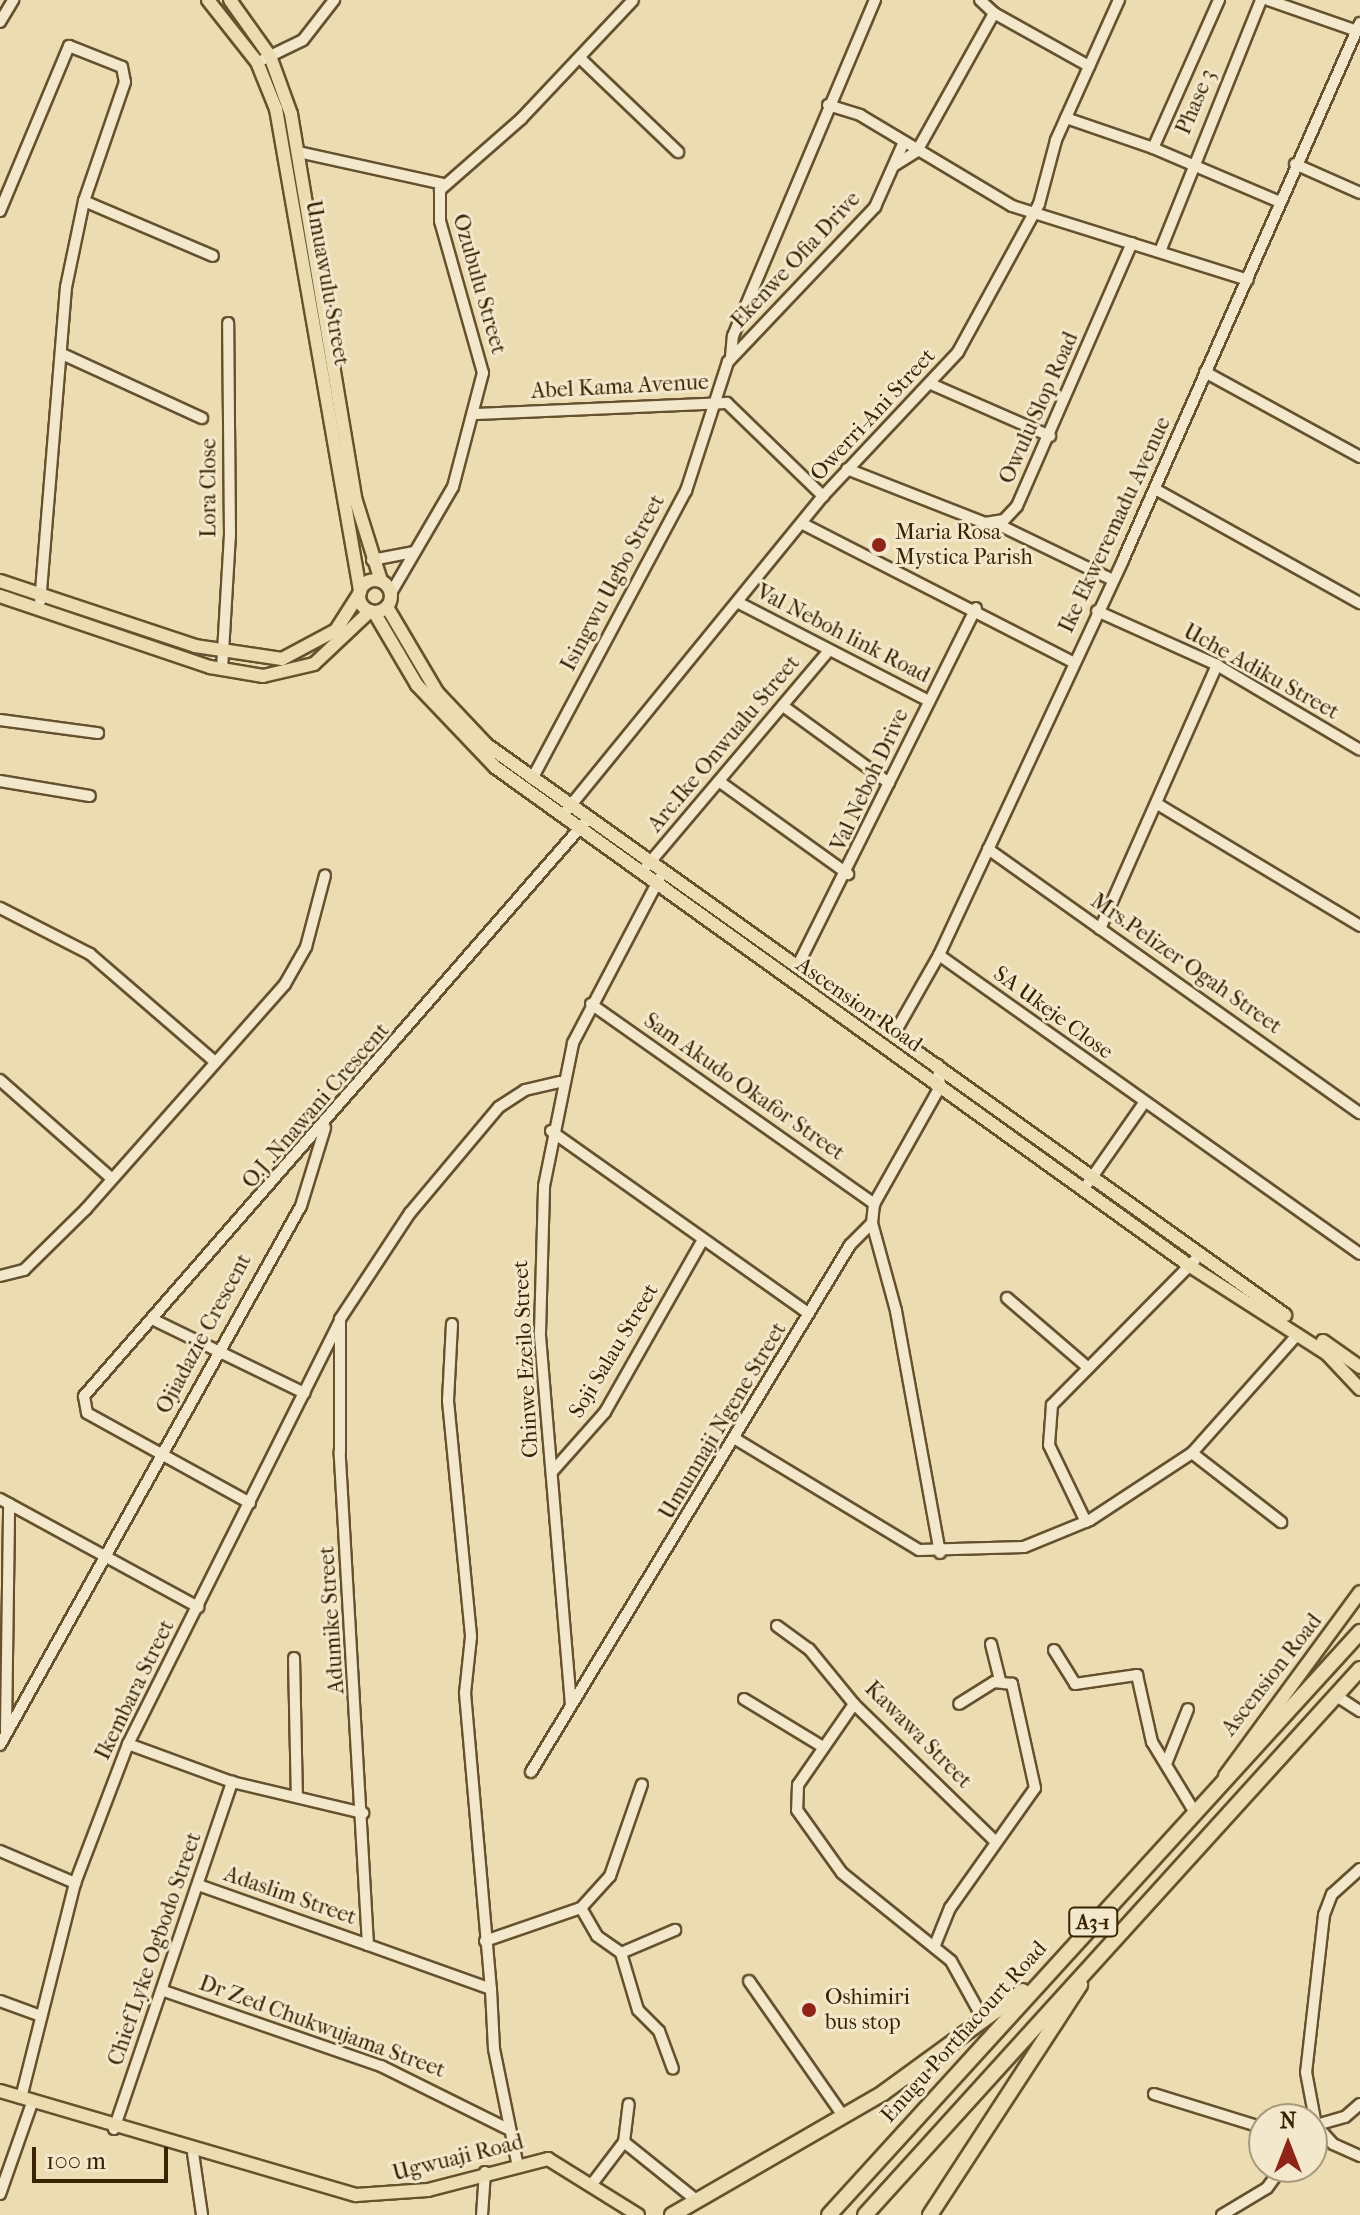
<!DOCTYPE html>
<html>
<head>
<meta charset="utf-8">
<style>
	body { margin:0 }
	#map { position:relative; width:1360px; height:2215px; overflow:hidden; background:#ecdcb1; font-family:"IM FELL French Canon",serif }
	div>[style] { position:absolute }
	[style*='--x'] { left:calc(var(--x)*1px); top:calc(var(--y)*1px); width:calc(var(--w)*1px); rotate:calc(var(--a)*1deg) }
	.roads { filter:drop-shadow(2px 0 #65512e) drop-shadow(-2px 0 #65512e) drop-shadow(0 2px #65512e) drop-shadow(0 -2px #65512e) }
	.minor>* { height:10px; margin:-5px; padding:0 5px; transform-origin:5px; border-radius:5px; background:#f3e8cc }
	.major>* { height:12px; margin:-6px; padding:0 6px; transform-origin:6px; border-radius:6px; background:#ecdcb1 }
	.major>.ring { margin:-6px; padding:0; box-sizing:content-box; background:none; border:12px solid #ecdcb1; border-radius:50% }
	.highway>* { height:14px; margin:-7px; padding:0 7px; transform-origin:7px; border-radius:7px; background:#ecdcb1 }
	.dots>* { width:22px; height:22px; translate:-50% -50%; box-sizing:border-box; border:4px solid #f3e8cc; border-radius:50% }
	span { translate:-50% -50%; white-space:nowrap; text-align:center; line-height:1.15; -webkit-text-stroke:6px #f3e8cc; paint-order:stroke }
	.shield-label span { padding:2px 6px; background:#f3e8cc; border:2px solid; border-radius:6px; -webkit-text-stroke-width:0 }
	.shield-label { font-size:20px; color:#382303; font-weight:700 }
	.street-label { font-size:22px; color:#382303 }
	.poi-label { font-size:22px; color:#382303 }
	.left { translate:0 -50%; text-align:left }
	.north { position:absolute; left:1248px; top:2103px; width:80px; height:80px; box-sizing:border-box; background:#f3e8cc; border:2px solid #a8997c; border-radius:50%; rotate:0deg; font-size:22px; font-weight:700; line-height:32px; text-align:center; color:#382303 }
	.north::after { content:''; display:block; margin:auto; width:28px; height:36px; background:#8f2418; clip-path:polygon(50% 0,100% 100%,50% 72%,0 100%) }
	.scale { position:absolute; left:32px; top:2147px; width:136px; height:36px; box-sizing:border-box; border:4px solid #382303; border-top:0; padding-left:10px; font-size:24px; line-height:28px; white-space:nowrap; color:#382303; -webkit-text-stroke:6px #f3e8cc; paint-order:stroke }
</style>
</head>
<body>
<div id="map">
	<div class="roads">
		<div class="minor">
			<i style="--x:1219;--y:0;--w:162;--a:114"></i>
			<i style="--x:1153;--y:148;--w:135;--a:23.1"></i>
			<i style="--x:1268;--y:0;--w:94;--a:19.2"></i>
			<i style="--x:994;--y:13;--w:109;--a:29.2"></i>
			<i style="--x:0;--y:22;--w:26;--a:-59"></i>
			<i style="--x:580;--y:58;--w:136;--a:43.8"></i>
			<i style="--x:264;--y:59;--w:43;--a:-26"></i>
			<i style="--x:303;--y:40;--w:51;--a:-52.2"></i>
			<i style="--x:828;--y:105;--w:34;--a:17"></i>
			<i style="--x:860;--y:115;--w:177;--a:30.9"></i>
			<i style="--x:1012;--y:206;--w:247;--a:17.4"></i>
			<i style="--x:1066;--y:118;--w:92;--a:19"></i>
			<i style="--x:298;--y:152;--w:148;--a:12.4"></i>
			<i style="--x:1295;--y:164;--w:71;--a:24"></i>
			<i style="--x:895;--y:165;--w:26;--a:-32"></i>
			<i style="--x:917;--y:151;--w:158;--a:-60.8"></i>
			<i style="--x:994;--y:13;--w:19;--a:-137"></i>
			<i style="--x:84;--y:201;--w:140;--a:23.1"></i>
			<i style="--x:0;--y:211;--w:179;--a:-67.3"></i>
			<i style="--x:69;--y:46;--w:57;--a:21.6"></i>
			<i style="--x:122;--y:67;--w:15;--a:79"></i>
			<i style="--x:125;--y:82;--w:126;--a:109"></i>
			<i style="--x:84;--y:201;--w:88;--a:101.8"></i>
			<i style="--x:66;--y:287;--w:315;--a:94.7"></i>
			<i style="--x:1161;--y:249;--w:268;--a:-68.1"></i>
			<i style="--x:62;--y:354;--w:154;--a:24.6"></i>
			<i style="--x:731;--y:357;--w:21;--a:-85"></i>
			<i style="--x:733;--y:336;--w:365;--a:-67.1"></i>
			<i style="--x:1205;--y:372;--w:177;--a:28.7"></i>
			<i style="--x:931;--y:384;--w:130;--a:23.6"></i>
			<i style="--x:476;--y:414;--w:251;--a:-2.5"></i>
			<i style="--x:727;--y:403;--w:134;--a:44.1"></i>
			<i style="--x:847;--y:469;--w:148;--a:21.4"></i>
			<i style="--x:985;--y:523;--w:19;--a:-9"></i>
			<i style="--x:1004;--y:520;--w:19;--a:-47"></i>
			<i style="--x:1017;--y:506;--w:287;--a:-66.4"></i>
			<i style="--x:1155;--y:489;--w:235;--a:29.1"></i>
			<i style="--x:995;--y:523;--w:131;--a:25.8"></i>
			<i style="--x:805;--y:525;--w:301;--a:27.1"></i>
			<i style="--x:372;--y:560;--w:43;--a:-10.8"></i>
			<i style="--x:391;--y:593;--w:123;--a:-59.7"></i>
			<i style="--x:453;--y:487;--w:118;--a:-75.3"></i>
			<i style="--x:483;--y:373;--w:158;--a:-105.8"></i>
			<i style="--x:440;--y:221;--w:31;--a:-90"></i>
			<i style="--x:440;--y:190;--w:108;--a:-41.2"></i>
			<i style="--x:521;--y:119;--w:163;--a:-46.7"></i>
			<i style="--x:739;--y:603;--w:214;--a:27.3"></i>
			<i style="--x:1097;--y:611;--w:132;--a:24.2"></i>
			<i style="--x:1217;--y:665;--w:166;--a:30.7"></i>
			<i style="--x:222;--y:669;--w:133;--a:-86.6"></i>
			<i style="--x:230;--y:536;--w:213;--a:-90.5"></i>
			<i style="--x:783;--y:706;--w:131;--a:36"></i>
			<i style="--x:0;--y:720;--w:99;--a:7.6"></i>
			<i style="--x:532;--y:779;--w:327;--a:-61.9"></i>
			<i style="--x:686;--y:491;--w:136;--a:-72"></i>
			<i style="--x:728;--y:362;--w:214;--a:-46.5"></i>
			<i style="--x:875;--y:207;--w:71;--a:-66"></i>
			<i style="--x:0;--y:781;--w:91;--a:9.5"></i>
			<i style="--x:720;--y:782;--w:158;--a:35.7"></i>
			<i style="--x:1159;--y:805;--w:235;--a:31"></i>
			<i style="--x:562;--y:816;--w:413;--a:-50.8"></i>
			<i style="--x:823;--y:496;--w:197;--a:-46.8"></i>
			<i style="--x:958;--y:352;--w:169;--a:-61.3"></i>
			<i style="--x:1039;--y:204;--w:66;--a:-75.1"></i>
			<i style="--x:1056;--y:140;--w:154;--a:-65.8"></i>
			<i style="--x:988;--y:849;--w:456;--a:35.4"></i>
			<i style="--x:646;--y:867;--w:282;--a:-49.8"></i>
			<i style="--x:0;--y:908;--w:101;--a:27.1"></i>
			<i style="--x:90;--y:954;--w:165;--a:40.8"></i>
			<i style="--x:1100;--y:929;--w:289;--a:-66.1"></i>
			<i style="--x:939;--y:955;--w:516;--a:35.38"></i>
			<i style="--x:797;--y:967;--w:401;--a:-63.5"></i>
			<i style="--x:591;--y:1004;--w:347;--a:35.2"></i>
			<i style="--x:893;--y:1036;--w:93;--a:-60.4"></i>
			<i style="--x:939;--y:955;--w:436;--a:-65"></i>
			<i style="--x:1123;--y:560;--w:587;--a:-66.19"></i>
			<i style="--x:0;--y:1080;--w:148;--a:41.4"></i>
			<i style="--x:551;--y:1131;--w:316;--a:35.3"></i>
			<i style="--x:1088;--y:1183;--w:98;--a:-55"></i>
			<i style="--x:872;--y:1223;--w:91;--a:74.7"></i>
			<i style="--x:896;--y:1311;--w:246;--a:79.7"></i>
			<i style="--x:0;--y:1276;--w:25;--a:-14"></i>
			<i style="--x:24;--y:1270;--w:87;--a:-44.5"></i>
			<i style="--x:86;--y:1209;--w:300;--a:-48.5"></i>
			<i style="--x:285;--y:984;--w:43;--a:-60.4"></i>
			<i style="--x:306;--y:947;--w:74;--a:-75.2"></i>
			<i style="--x:1007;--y:1298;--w:104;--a:40.7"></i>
			<i style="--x:156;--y:1321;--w:165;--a:25.9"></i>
			<i style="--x:452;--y:1324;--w:77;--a:93"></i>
			<i style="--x:448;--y:1401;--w:237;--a:84.4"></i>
			<i style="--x:471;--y:1637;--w:56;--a:96.1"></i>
			<i style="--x:465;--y:1693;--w:297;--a:85"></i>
			<i style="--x:734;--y:1438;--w:216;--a:31.2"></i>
			<i style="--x:919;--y:1550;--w:105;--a:-1.6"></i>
			<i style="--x:1024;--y:1547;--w:71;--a:-22.2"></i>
			<i style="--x:1090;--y:1520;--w:122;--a:-33.3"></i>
			<i style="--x:1192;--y:1453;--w:159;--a:-48.3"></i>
			<i style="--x:1192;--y:1453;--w:113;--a:37.8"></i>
			<i style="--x:552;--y:1472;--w:80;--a:-48.5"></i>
			<i style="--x:605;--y:1412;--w:194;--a:-60.4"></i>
			<i style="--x:0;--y:1499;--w:226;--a:28.6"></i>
			<i style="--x:250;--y:1503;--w:186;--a:-151.1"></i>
			<i style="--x:87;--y:1413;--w:17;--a:-100"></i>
			<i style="--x:84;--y:1396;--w:762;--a:-48.88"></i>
			<i style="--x:1086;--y:1522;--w:85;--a:-115.7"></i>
			<i style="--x:1049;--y:1445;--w:40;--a:-85.7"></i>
			<i style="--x:1052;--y:1405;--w:204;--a:-45.4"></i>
			<i style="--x:777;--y:1626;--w:39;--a:36"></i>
			<i style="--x:809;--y:1649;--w:71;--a:50.7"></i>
			<i style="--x:854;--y:1704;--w:197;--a:44.2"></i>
			<i style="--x:991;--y:1644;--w:38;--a:76"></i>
			<i style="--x:1054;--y:1650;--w:40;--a:58"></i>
			<i style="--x:1075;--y:1684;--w:63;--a:-8.3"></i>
			<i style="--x:1137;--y:1675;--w:69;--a:77.4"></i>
			<i style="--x:1152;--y:1742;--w:81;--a:58.7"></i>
			<i style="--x:294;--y:1658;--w:139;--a:88.8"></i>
			<i style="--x:1335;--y:1695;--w:30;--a:33"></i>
			<i style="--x:744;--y:1699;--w:92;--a:31.3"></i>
			<i style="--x:854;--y:1704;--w:98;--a:124.7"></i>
			<i style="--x:798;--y:1785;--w:25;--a:92"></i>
			<i style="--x:797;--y:1810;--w:77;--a:54.5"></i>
			<i style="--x:842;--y:1873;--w:140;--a:38.9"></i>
			<i style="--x:951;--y:1961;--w:64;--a:61"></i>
			<i style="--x:571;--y:1705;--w:374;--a:-94.8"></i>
			<i style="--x:540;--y:1332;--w:146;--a:-88.4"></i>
			<i style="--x:544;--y:1186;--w:146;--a:-78.5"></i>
			<i style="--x:573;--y:1043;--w:187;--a:-62.3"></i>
			<i style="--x:6;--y:1730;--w:226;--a:-89.2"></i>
			<i style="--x:128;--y:1744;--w:111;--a:20.1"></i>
			<i style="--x:232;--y:1782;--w:135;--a:13.3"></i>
			<i style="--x:0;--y:1745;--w:617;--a:-60.82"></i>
			<i style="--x:301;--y:1206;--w:82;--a:-72.9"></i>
			<i style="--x:1166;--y:1764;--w:59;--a:-68.2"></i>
			<i style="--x:531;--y:1772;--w:616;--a:-58.81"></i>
			<i style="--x:850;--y:1245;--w:31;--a:-45"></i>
			<i style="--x:872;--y:1223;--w:19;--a:-84"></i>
			<i style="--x:874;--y:1204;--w:134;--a:-60.6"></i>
			<i style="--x:940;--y:1087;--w:22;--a:-95"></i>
			<i style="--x:0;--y:1851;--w:82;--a:23.1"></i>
			<i style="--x:1360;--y:1869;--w:38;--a:138"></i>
			<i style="--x:1332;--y:1894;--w:22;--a:111"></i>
			<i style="--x:1324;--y:1915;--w:158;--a:96.5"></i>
			<i style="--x:1306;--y:2072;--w:54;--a:79.3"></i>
			<i style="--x:1316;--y:2125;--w:25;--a:48"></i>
			<i style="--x:1333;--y:2144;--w:30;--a:24"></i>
			<i style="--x:198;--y:1885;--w:180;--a:19.4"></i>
			<i style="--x:581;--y:1908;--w:43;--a:-47.8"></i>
			<i style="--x:610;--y:1876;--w:97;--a:-70.8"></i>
			<i style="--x:485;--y:1941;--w:102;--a:-19"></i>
			<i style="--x:581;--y:1908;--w:32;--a:60"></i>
			<i style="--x:597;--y:1936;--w:29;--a:35"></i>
			<i style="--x:621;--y:1953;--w:59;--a:73.4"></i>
			<i style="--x:638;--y:2010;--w:30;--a:45"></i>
			<i style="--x:659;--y:2031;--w:40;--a:69.8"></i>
			<i style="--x:935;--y:1945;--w:40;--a:-68"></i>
			<i style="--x:950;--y:1908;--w:147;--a:-54.7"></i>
			<i style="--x:1035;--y:1788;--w:107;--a:-102.5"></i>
			<i style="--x:1012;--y:1684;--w:18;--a:-174"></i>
			<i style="--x:994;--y:1682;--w:41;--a:147.8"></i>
			<i style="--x:621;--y:1953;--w:59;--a:-23.1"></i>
			<i style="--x:749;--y:1981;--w:166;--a:55.1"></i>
			<i style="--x:164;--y:1991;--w:230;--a:19.1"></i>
			<i style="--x:381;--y:2066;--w:140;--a:26.4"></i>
			<i style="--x:0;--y:2001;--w:44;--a:20.1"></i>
			<i style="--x:1154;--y:2094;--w:115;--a:17.2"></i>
			<i style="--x:21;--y:2098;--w:222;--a:-75.9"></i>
			<i style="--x:75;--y:1883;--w:149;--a:-69.1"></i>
			<i style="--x:128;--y:1744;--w:471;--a:-63.4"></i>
			<i style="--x:1313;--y:2126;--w:33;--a:-16"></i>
			<i style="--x:1345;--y:2117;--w:20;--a:-41"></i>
			<i style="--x:114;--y:2129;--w:367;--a:-71.2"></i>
			<i style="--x:624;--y:2142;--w:91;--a:38.8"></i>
			<i style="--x:193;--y:2153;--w:63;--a:81.7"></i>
			<i style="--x:517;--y:2162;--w:115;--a:-101.5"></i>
			<i style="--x:494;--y:2049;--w:60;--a:-92.9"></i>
			<i style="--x:491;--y:1989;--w:131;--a:-160.3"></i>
			<i style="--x:368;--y:1945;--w:494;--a:-93.3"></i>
			<i style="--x:340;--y:1452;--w:133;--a:-90"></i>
			<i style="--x:340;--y:1319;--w:127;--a:-56.6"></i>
			<i style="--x:410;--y:1213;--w:138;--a:-50"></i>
			<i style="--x:499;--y:1107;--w:31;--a:-33"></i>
			<i style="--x:525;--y:1090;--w:36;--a:-13"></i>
			<i style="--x:592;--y:2184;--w:53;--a:-52.7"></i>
			<i style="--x:624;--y:2142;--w:38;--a:-83"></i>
			<i style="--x:0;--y:2194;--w:96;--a:-70.6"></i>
			<i style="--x:482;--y:2215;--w:43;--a:-86"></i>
			<i style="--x:1222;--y:2215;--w:52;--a:-31"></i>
			<i style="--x:1267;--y:2188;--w:26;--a:-54"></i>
		</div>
		<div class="major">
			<i style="--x:208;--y:0;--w:79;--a:51.7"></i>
			<i style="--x:257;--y:62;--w:51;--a:68"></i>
			<i style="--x:276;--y:109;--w:490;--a:80.1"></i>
			<i style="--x:230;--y:0;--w:69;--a:54.5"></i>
			<i style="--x:270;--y:56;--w:62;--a:70.1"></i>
			<i style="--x:291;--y:114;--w:392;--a:80.5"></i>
			<i style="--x:356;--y:501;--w:84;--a:72.6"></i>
			<i class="ring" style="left:359px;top:580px;width:20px;height:20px"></i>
			<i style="--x:0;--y:581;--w:206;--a:18.4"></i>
			<i style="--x:195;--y:646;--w:88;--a:8.5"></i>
			<i style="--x:282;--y:659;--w:61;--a:-28.2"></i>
			<i style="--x:336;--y:630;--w:43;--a:-57.4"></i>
			<i style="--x:0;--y:596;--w:222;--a:18.7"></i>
			<i style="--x:210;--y:667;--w:54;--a:9.6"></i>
			<i style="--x:263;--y:676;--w:52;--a:-13.2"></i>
			<i style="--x:314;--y:664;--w:77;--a:-43.4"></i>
			<i style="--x:387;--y:607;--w:99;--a:59.5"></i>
			<i style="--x:437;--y:692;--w:73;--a:46.7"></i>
			<i style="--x:487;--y:745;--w:981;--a:35.54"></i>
			<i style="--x:374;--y:612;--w:85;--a:59.5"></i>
			<i style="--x:417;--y:685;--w:113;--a:46.4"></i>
			<i style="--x:495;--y:767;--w:856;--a:35.68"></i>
			<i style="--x:1190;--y:1266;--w:163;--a:32.7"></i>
			<i style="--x:1327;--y:1354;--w:48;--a:46.7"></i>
			<i style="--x:1323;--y:1341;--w:45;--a:35.1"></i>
			<i style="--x:1225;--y:1776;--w:228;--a:-53.7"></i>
			<i style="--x:0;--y:2091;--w:371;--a:16.3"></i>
			<i style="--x:356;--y:2195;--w:72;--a:-4"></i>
			<i style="--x:428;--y:2190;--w:124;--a:-14.5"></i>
			<i style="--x:548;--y:2159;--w:106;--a:31.9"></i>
		</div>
		<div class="highway">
			<i style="--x:672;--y:2215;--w:244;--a:-30"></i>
			<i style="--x:883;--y:2093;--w:173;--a:-36.1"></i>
			<i style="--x:829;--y:2215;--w:789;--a:-47.67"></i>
			<i style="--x:865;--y:2215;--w:737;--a:-47.8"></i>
			<i style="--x:930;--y:2215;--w:275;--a:-56.9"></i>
		</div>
	</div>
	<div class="dots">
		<i style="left:879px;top:545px;background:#8f2418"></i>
		<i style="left:809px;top:2010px;background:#8f2418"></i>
	</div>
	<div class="shield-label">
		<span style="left:1093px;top:1922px">A3-1</span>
	</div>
	<div class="street-label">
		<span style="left:1196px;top:102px;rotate:-67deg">Phase 3</span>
		<span style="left:796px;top:260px;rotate:-47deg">Ekenwe Ofia Drive</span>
		<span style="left:327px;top:283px;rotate:80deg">Umuawulu Street</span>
		<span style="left:479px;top:284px;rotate:74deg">Ozubulu Street</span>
		<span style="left:620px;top:387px;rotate:-3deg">Abel Kama Avenue</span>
		<span style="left:1039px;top:408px;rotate:-66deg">Owulu Slop Road</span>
		<span style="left:873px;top:415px;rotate:-47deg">Owerri-Ani Street</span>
		<span style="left:209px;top:488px;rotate:-90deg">Lora Close</span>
		<span style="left:1115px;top:525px;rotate:-65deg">Ike Ekweremadu Avenue</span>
		<span style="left:613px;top:583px;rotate:-62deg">Isingwu Ugbo Street</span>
		<span style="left:843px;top:634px;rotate:27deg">Val Neboh link Road</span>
		<span style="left:1261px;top:672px;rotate:29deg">Uche Adiku Street</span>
		<span style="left:724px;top:744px;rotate:-50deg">Arc.Ike Onwualu Street</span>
		<span style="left:870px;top:780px;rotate:-65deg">Val Neboh Drive</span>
		<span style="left:1186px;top:964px;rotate:35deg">Mrs.Pelizer Ogah Street</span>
		<span style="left:859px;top:1005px;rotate:35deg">Ascension Road</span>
		<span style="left:1053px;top:1013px;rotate:36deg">SA Ukeje Close</span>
		<span style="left:744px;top:1087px;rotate:35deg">Sam Akudo Okafor Street</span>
		<span style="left:316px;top:1106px;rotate:-49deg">O.J .Nnawani Crescent</span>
		<span style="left:204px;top:1334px;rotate:-62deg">Ojiadazie Crescent</span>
		<span style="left:614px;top:1351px;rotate:-59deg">Soji Salau Street</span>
		<span style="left:526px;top:1359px;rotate:-93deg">Chinwe Ezeilo Street</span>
		<span style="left:723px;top:1421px;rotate:-59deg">Umunnaji Ngene Street</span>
		<span style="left:332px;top:1620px;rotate:-94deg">Adumike Street</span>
		<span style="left:1272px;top:1675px;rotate:-52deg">Ascension Road</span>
		<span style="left:135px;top:1690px;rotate:-64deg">Ikembara Street</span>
		<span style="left:918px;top:1735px;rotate:45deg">Kawawa Street</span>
		<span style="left:290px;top:1896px;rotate:19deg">Adaslim Street</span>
		<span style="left:155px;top:1949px;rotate:-71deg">Chief Lyke Ogbodo Street</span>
		<span style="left:322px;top:2027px;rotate:20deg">Dr Zed Chukwujama Street</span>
		<span style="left:964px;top:2032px;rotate:-48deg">Enugu Porthacourt Road</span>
		<span style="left:458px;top:2158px;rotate:-14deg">Ugwuaji Road</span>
	</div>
	<div class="poi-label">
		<span class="left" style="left:895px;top:545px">Maria Rosa<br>Mystica Parish</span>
		<span class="left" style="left:825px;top:2010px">Oshimiri<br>bus stop</span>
	</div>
	<div class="north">N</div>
	<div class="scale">100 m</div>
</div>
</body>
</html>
